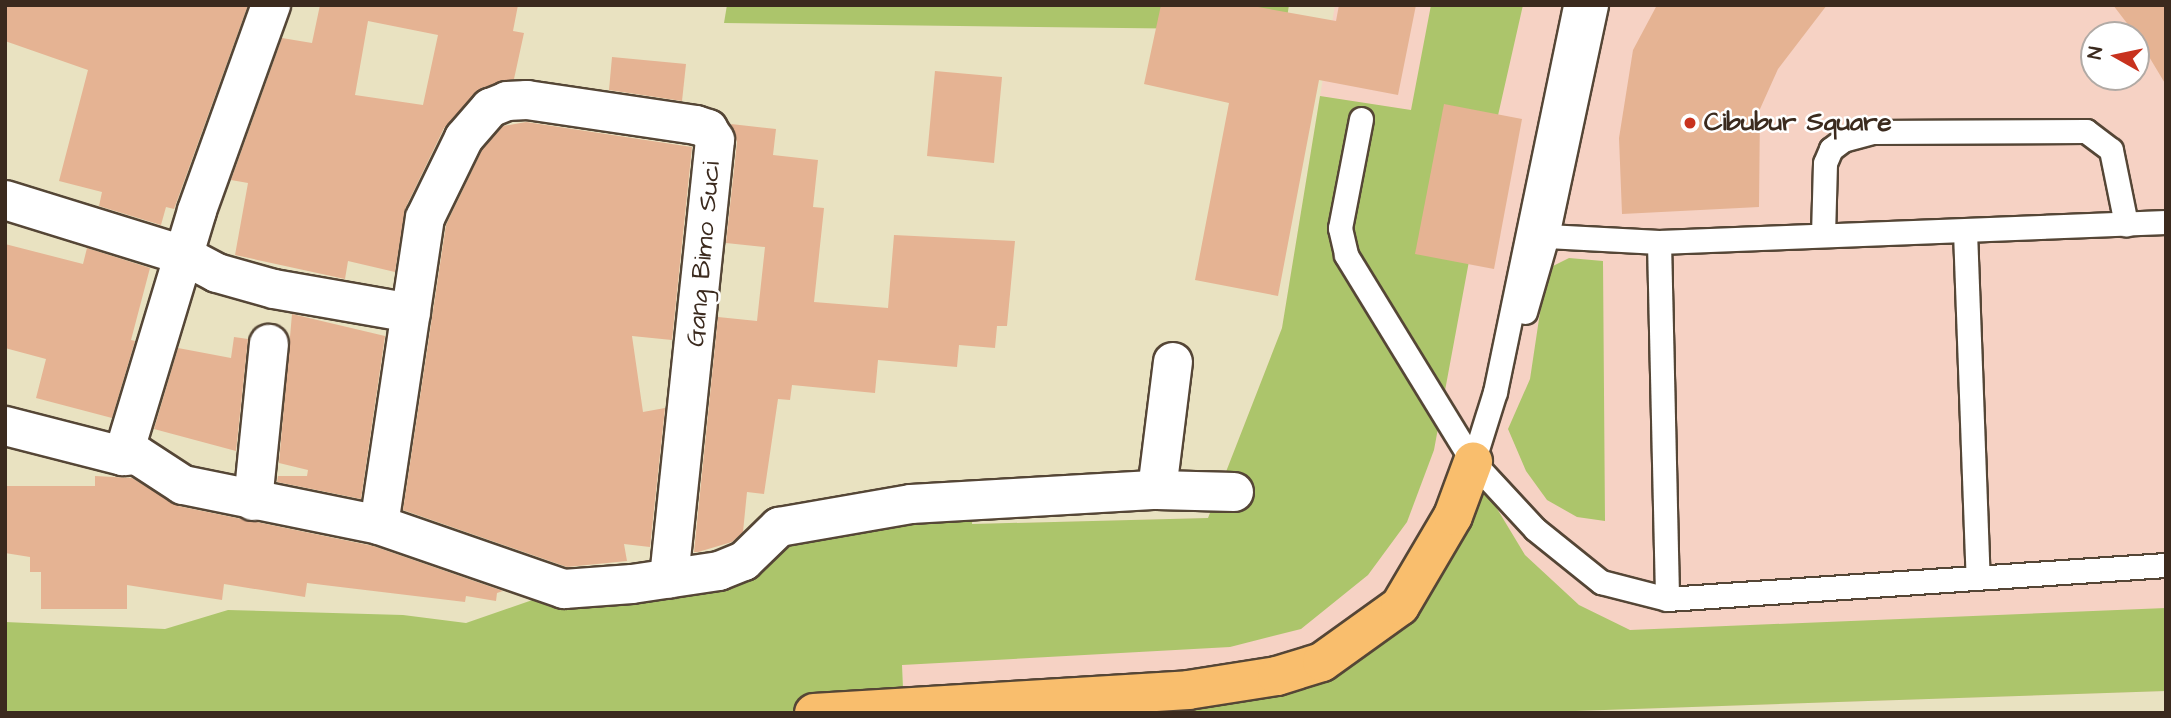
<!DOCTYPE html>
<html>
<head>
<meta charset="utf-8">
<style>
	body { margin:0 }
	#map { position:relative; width:2171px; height:718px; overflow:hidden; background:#e9e2c1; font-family:"Architects Daughter",sans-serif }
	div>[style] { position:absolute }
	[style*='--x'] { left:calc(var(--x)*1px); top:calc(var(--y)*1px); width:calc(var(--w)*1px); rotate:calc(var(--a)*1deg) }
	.built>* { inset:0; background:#f6d2c4 }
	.green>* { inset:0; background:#acc56b }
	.building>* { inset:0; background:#e5b393 }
	.roads { filter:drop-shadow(2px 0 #554636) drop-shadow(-2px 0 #554636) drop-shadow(0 2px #554636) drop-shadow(0 -2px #554636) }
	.service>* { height:23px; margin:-11.5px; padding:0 11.5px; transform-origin:11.5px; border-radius:11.5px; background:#fff }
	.minor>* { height:38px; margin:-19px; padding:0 19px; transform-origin:19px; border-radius:19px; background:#fff }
	.motorway>* { height:38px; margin:-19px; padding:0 19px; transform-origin:19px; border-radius:19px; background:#f9be6d }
	.dots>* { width:19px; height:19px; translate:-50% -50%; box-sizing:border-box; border:4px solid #fff; border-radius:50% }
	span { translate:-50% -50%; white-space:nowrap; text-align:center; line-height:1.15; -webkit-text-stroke:5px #fff; paint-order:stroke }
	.poi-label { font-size:26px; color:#3b2a1e; font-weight:700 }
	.left { translate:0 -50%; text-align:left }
	.street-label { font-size:26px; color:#3b2a1e }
	.frame { position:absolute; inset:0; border:7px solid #3b2a1e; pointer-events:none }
	.north { position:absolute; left:2080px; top:21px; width:70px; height:70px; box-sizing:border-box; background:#fff; border:2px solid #b1aaa5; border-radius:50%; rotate:279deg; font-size:19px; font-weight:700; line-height:28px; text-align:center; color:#3b2a1e }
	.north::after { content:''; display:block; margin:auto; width:24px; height:32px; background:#c8321e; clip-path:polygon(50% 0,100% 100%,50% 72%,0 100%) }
</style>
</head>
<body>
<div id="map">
	<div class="built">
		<i style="clip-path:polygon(evenodd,1335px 5px,2166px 5px,2166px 691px,1513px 713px,905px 713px,902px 665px,972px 524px,1208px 518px,1282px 328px,1335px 5px,2094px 35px,2136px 35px,2136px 77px,2094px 77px,2094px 35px)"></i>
	</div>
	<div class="green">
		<i style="clip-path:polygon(727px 5px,1289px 5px,1285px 30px,724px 23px)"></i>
		<i style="clip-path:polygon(1431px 5px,1523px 5px,1487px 164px,1434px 450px,1407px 522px,1368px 575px,1301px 629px,1230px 647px,902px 665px,904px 711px,5px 713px,5px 622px,165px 629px,228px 610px,403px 615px,466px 623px,564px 589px,974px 501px,972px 524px,1208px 518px,1282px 328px,1320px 96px,1411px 110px)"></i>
		<i style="clip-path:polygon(1569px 258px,1603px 261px,1605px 521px,1577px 517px,1547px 500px,1526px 471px,1508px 429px,1530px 379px,1542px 299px,1553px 266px)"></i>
		<i style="clip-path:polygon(1484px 487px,1525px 555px,1579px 605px,1630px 630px,2166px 608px,2166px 691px,1513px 713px,1033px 713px,1380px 643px,1434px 589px)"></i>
	</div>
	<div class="building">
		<i style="clip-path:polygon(5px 5px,248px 5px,174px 209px,166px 207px,161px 225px,99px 206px,102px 192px,59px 181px,88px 70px,5px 41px)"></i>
		<i style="clip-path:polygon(evenodd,320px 5px,518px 5px,513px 31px,524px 33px,514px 79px,481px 88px,444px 128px,405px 209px,395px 272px,348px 261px,345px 279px,235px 255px,248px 183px,231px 180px,282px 38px,312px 43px,320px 5px,368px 21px,438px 35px,423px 105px,355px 95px,368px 21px)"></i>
		<i style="clip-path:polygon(1161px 5px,1247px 5px,1336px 21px,1339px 5px,1416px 5px,1398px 95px,1319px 80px,1278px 296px,1195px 280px,1229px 103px,1144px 84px)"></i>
		<i style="clip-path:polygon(1657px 5px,1827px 5px,1778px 69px,1760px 109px,1759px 207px,1622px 214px,1619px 138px,1633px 50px)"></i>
		<i style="clip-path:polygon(2113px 5px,2166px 5px,2166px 85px,2136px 35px)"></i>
		<i style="clip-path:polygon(612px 57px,686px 64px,682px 101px,609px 90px)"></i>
		<i style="clip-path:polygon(935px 71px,1002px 77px,994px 163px,927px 156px)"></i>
		<i style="clip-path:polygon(1444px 104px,1522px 119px,1494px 269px,1415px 254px)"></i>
		<i style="clip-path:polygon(526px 122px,692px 147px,672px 340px,632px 336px,643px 412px,665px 408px,650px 547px,624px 544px,627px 561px,567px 567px,403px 510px,446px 225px,482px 150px,503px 126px)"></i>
		<i style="clip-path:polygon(731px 124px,776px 129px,773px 155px,818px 160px,813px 207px,824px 208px,814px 302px,888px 308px,894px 235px,1015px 241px,1007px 326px,997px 326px,995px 348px,959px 345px,957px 367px,878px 360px,875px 393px,792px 385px,790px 400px,778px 399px,764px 494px,747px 492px,743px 532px,732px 542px,698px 552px,694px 552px,718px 317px,757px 321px,765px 247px,726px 243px,737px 142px)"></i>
		<i style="clip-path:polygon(5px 244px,83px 264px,87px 248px,150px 268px,131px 340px,135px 341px,112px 418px,36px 398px,46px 359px,5px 348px)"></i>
		<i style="clip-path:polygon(292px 314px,385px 336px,361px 499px,277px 482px,278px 476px,307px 476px,308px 470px,279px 463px)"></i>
		<i style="clip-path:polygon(234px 337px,248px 339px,236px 451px,154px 429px,178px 348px,231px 358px)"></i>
		<i style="clip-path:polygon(95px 476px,132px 478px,178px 506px,373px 546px,503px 591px,497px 593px,496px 601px,466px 596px,465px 602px,307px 583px,305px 597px,224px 584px,222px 600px,127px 585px,127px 609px,41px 609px,41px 572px,30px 572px,30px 557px,5px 553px,5px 486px,95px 486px)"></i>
	</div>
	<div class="roads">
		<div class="service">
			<i style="--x:1361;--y:119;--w:111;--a:100.9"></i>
			<i style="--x:1340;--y:228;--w:28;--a:77"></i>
			<i style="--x:1346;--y:255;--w:243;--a:58.5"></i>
			<i style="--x:1473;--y:462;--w:91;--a:47.2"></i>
			<i style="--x:1535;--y:529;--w:85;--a:38.8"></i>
			<i style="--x:1601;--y:582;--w:68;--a:14.4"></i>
			<i style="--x:1667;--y:599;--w:500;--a:-3.9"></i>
			<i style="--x:1965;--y:231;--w:347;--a:87.9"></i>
			<i style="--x:1823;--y:235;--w:72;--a:-88.4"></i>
			<i style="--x:1825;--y:163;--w:15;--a:-67"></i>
			<i style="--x:1831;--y:149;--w:15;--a:-37"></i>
			<i style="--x:1843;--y:140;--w:30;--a:-15"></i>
			<i style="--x:1872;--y:132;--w:214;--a:-0.3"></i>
			<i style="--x:2086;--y:131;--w:31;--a:37"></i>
			<i style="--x:2111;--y:150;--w:76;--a:78.5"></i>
			<i style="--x:1547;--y:236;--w:112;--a:3.1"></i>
			<i style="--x:1659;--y:242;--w:507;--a:-2.26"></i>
			<i style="--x:1659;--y:242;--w:357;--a:88.7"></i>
			<i style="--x:1525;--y:312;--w:79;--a:-73.9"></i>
			<i style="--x:1547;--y:236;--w:236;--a:-78"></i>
			<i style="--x:1473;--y:462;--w:73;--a:-72.6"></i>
			<i style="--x:1495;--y:392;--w:395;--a:-78.3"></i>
		</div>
		<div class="minor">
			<i style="--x:271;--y:5;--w:219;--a:109.8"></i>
			<i style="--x:197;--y:211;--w:256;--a:106.8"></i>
			<i style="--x:123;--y:456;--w:14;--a:-4"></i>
			<i style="--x:137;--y:455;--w:55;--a:33.1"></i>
			<i style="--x:183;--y:485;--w:200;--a:11.5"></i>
			<i style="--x:379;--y:525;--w:196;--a:19.1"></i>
			<i style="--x:564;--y:589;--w:68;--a:-4.2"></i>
			<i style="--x:632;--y:584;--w:88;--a:-8.5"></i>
			<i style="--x:719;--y:571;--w:27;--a:-22"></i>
			<i style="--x:744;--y:561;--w:49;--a:-44.2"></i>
			<i style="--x:779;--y:527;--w:134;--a:-9.9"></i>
			<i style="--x:911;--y:504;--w:246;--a:-3.3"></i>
			<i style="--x:1157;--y:490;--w:129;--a:-82.9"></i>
			<i style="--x:5;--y:200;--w:186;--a:17.2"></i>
			<i style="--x:183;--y:255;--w:38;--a:28"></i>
			<i style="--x:217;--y:273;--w:59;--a:15.7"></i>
			<i style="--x:274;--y:289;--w:139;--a:9.9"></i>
			<i style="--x:5;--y:426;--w:122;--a:14.3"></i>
			<i style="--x:1157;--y:490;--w:77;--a:1.5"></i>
			<i style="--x:253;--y:501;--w:158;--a:-84.2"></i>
			<i style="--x:379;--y:525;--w:310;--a:-81.5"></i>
			<i style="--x:425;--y:218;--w:89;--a:-64"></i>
			<i style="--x:464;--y:138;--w:40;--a:-49"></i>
			<i style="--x:490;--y:108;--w:18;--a:-22"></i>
			<i style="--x:507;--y:101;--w:20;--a:-3"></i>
			<i style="--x:527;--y:100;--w:171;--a:8.4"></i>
			<i style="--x:696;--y:125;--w:13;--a:18"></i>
			<i style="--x:708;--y:129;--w:13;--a:58"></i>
			<i style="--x:715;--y:140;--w:441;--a:96"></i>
		</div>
		<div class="motorway">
			<i style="--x:814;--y:713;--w:375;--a:-3.5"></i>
			<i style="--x:1188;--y:690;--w:90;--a:-8.9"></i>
			<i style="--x:1277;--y:676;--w:47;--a:-17.3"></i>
			<i style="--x:1322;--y:662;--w:96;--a:-35.7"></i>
			<i style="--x:1400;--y:606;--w:104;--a:-59.5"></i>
			<i style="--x:1453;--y:516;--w:58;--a:-69.7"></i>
		</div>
	</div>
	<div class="dots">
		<i style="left:1690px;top:123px;background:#c8321e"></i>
	</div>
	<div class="poi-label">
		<span class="left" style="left:1704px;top:123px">Cibubur Square</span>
	</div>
	<div class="street-label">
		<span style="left:704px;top:254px;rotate:-85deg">Gang Bimo Suci</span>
	</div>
	<div class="frame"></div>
	<div class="north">N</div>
</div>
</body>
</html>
